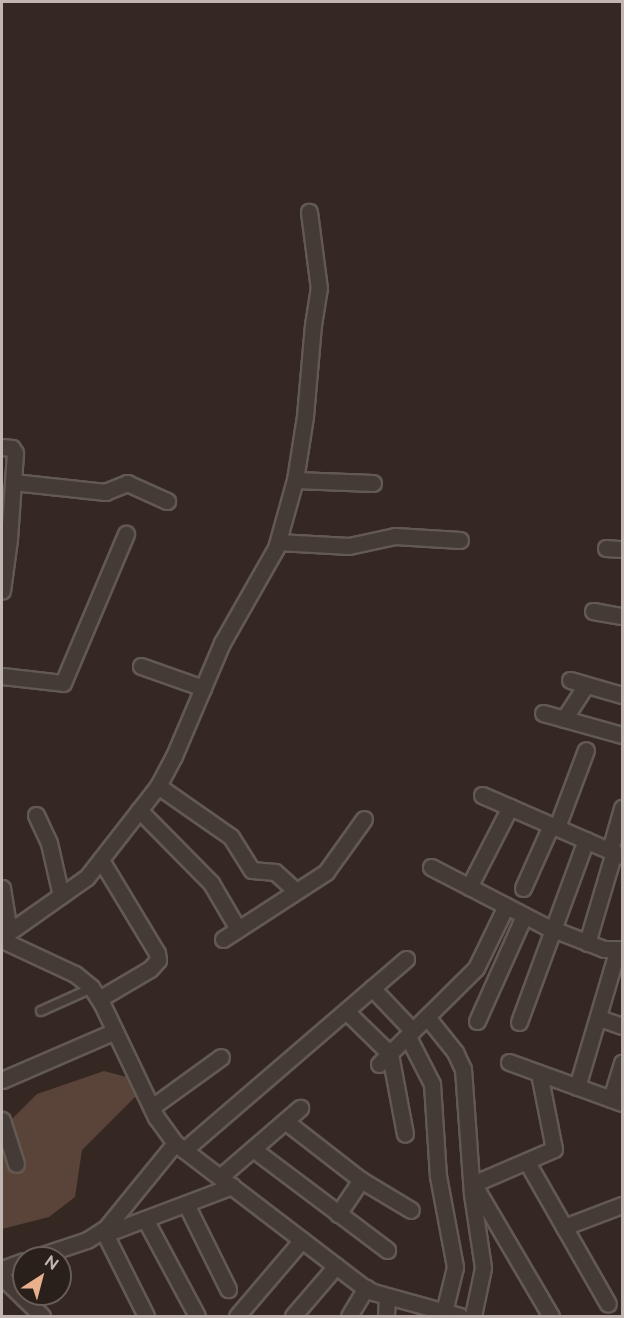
<!DOCTYPE html>
<html>
<head>
<meta charset="utf-8">
<style>
	body { margin:0 }
	#map { position:relative; width:624px; height:1318px; overflow:hidden; background:#352823; font-family:Raleway,sans-serif }
	div>[style] { position:absolute }
	[style*='--x'] { left:calc(var(--x)*1px); top:calc(var(--y)*1px); width:calc(var(--w)*1px); rotate:calc(var(--a)*1deg) }
	.water>* { inset:0; background:#5a4338 }
	.roads { filter:drop-shadow(2px 0 #635953) drop-shadow(-2px 0 #635953) drop-shadow(0 2px #635953) drop-shadow(0 -2px #635953) }
	.lane>* { height:8px; margin:-4px; padding:0 4px; transform-origin:4px; border-radius:4px; background:#453b36 }
	.street>* { height:15px; margin:-7.5px; padding:0 7.5px; transform-origin:7.5px; border-radius:7.5px; background:#453b36 }
	span { translate:-50% -50%; white-space:nowrap; text-align:center; line-height:1.15; -webkit-text-stroke:5px #2a201b; paint-order:stroke }
	.frame { position:absolute; inset:0; border:3px solid #c2b7b0; pointer-events:none }
	.north { position:absolute; left:12px; top:1246px; width:60px; height:60px; box-sizing:border-box; background:#2a201b; border:2px solid #675c57; border-radius:50%; rotate:36deg; font-size:16px; font-weight:700; line-height:24px; text-align:center; color:#c2b7b0 }
	.north::after { content:''; display:block; margin:auto; width:21px; height:27px; background:#eaaf8d; clip-path:polygon(50% 0,100% 100%,50% 72%,0 100%) }
</style>
</head>
<body>
<div id="map">
	<div class="water">
		<i style="clip-path:polygon(104px 1071px,149px 1083px,82px 1150px,75px 1197px,49px 1217px,2px 1229px,2px 1129px,37px 1094px)"></i>
	</div>
	<div class="roads">
		<div class="lane">
			<i style="--x:41;--y:1011;--w:56;--a:-24.3"></i>
		</div>
		<div class="street">
			<i style="--x:2;--y:447;--w:10;--a:6"></i>
			<i style="--x:12;--y:448;--w:6;--a:59"></i>
			<i style="--x:15;--y:453;--w:86;--a:94"></i>
			<i style="--x:9;--y:539;--w:52;--a:97.7"></i>
			<i style="--x:295;--y:480;--w:78;--a:2.2"></i>
			<i style="--x:13;--y:482;--w:93;--a:6.2"></i>
			<i style="--x:105;--y:492;--w:24;--a:-22"></i>
			<i style="--x:127;--y:483;--w:44;--a:24.2"></i>
			<i style="--x:278;--y:542;--w:71;--a:3.2"></i>
			<i style="--x:349;--y:546;--w:47;--a:-12.3"></i>
			<i style="--x:395;--y:536;--w:65;--a:3.5"></i>
			<i style="--x:606;--y:548;--w:16;--a:4"></i>
			<i style="--x:593;--y:611;--w:29;--a:10"></i>
			<i style="--x:141;--y:666;--w:66;--a:19.5"></i>
			<i style="--x:2;--y:676;--w:61;--a:6.5"></i>
			<i style="--x:63;--y:683;--w:162;--a:-67.1"></i>
			<i style="--x:570;--y:680;--w:54;--a:16.1"></i>
			<i style="--x:543;--y:713;--w:82;--a:15.6"></i>
			<i style="--x:564;--y:719;--w:40;--a:-57.1"></i>
			<i style="--x:158;--y:786;--w:89;--a:34.9"></i>
			<i style="--x:231;--y:837;--w:39;--a:58"></i>
			<i style="--x:252;--y:870;--w:23;--a:5"></i>
			<i style="--x:275;--y:872;--w:28;--a:42"></i>
			<i style="--x:482;--y:795;--w:153;--a:23.5"></i>
			<i style="--x:139;--y:810;--w:103;--a:45.4"></i>
			<i style="--x:211;--y:883;--w:53;--a:59.6"></i>
			<i style="--x:36;--y:815;--w:31;--a:65"></i>
			<i style="--x:49;--y:843;--w:54;--a:77.2"></i>
			<i style="--x:557;--y:827;--w:82;--a:-69.4"></i>
			<i style="--x:610;--y:850;--w:44;--a:-74.1"></i>
			<i style="--x:431;--y:867;--w:128;--a:27.4"></i>
			<i style="--x:545;--y:926;--w:63;--a:21.3"></i>
			<i style="--x:604;--y:949;--w:18;--a:0"></i>
			<i style="--x:469;--y:887;--w:90;--a:-62.9"></i>
			<i style="--x:2;--y:888;--w:44;--a:80.8"></i>
			<i style="--x:523;--y:888;--w:69;--a:-66"></i>
			<i style="--x:2;--y:937;--w:104;--a:-35.2"></i>
			<i style="--x:87;--y:877;--w:115;--a:-52"></i>
			<i style="--x:158;--y:786;--w:34;--a:-62"></i>
			<i style="--x:174;--y:756;--w:123;--a:-67"></i>
			<i style="--x:222;--y:643;--w:109;--a:-60.4"></i>
			<i style="--x:276;--y:548;--w:71;--a:-74.4"></i>
			<i style="--x:295;--y:480;--w:65;--a:-81.1"></i>
			<i style="--x:305;--y:416;--w:91;--a:-85"></i>
			<i style="--x:313;--y:325;--w:36;--a:-81"></i>
			<i style="--x:319;--y:289;--w:78;--a:-97.4"></i>
			<i style="--x:223;--y:939;--w:123;--a:-33"></i>
			<i style="--x:326;--y:872;--w:65;--a:-54.4"></i>
			<i style="--x:2;--y:940;--w:81;--a:25"></i>
			<i style="--x:75;--y:974;--w:21;--a:39"></i>
			<i style="--x:91;--y:987;--w:20;--a:57"></i>
			<i style="--x:102;--y:1004;--w:125;--a:64.5"></i>
			<i style="--x:156;--y:1117;--w:32;--a:54"></i>
			<i style="--x:175;--y:1143;--w:235;--a:37.4"></i>
			<i style="--x:362;--y:1286;--w:13;--a:29"></i>
			<i style="--x:373;--y:1292;--w:90;--a:15.4"></i>
			<i style="--x:587;--y:943;--w:95;--a:-73.5"></i>
			<i style="--x:372;--y:988;--w:59;--a:46.4"></i>
			<i style="--x:99;--y:999;--w:59;--a:-30.5"></i>
			<i style="--x:150;--y:969;--w:12;--a:-48"></i>
			<i style="--x:158;--y:960;--w:7;--a:-98"></i>
			<i style="--x:157;--y:953;--w:109;--a:-121.1"></i>
			<i style="--x:346;--y:1011;--w:62;--a:44.3"></i>
			<i style="--x:390;--y:1054;--w:81;--a:79.4"></i>
			<i style="--x:427;--y:1017;--w:45;--a:51.3"></i>
			<i style="--x:455;--y:1052;--w:19;--a:65"></i>
			<i style="--x:463;--y:1069;--w:125;--a:85.9"></i>
			<i style="--x:472;--y:1194;--w:75;--a:81.5"></i>
			<i style="--x:483;--y:1268;--w:49;--a:101.8"></i>
			<i style="--x:599;--y:1018;--w:24;--a:19"></i>
			<i style="--x:477;--y:1021;--w:115;--a:-65.9"></i>
			<i style="--x:519;--y:1022;--w:194;--a:-69.8"></i>
			<i style="--x:408;--y:1037;--w:53;--a:62.9"></i>
			<i style="--x:432;--y:1084;--w:92;--a:86.3"></i>
			<i style="--x:438;--y:1176;--w:93;--a:79.4"></i>
			<i style="--x:455;--y:1267;--w:46;--a:103.7"></i>
			<i style="--x:509;--y:1062;--w:120;--a:19.9"></i>
			<i style="--x:379;--y:1064;--w:136;--a:-44.7"></i>
			<i style="--x:476;--y:968;--w:69;--a:-64.2"></i>
			<i style="--x:2;--y:1080;--w:123;--a:-23.4"></i>
			<i style="--x:577;--y:1087;--w:144;--a:-73.5"></i>
			<i style="--x:611;--y:1099;--w:38;--a:-73"></i>
			<i style="--x:152;--y:1107;--w:85;--a:-35.9"></i>
			<i style="--x:2;--y:1120;--w:46;--a:72.3"></i>
			<i style="--x:285;--y:1121;--w:96;--a:37.8"></i>
			<i style="--x:361;--y:1180;--w:58;--a:31"></i>
			<i style="--x:253;--y:1149;--w:168;--a:37"></i>
			<i style="--x:184;--y:1150;--w:293;--a:-40.7"></i>
			<i style="--x:527;--y:1162;--w:163;--a:60.3"></i>
			<i style="--x:220;--y:1177;--w:106;--a:-40.8"></i>
			<i style="--x:473;--y:1184;--w:88;--a:-23.4"></i>
			<i style="--x:554;--y:1149;--w:77;--a:-101.2"></i>
			<i style="--x:474;--y:1185;--w:152;--a:59.6"></i>
			<i style="--x:186;--y:1204;--w:95;--a:63.7"></i>
			<i style="--x:338;--y:1214;--w:41;--a:-55.9"></i>
			<i style="--x:145;--y:1219;--w:110;--a:61.8"></i>
			<i style="--x:564;--y:1227;--w:62;--a:-20.8"></i>
			<i style="--x:103;--y:1230;--w:96;--a:63.4"></i>
			<i style="--x:105;--y:1234;--w:136;--a:-20.7"></i>
			<i style="--x:33;--y:1258;--w:57;--a:-18.4"></i>
			<i style="--x:87;--y:1240;--w:22;--a:-32"></i>
			<i style="--x:106;--y:1228;--w:109;--a:-50.9"></i>
			<i style="--x:2;--y:1269;--w:23;--a:-20"></i>
			<i style="--x:2;--y:1277;--w:56;--a:44.3"></i>
			<i style="--x:237;--y:1316;--w:100;--a:-49.5"></i>
			<i style="--x:293;--y:1316;--w:66;--a:-49.3"></i>
			<i style="--x:349;--y:1316;--w:33;--a:-59"></i>
			<i style="--x:386;--y:1316;--w:20;--a:-87"></i>
		</div>
	</div>
	<div class="frame"></div>
	<div class="north">N</div>
</div>
</body>
</html>
